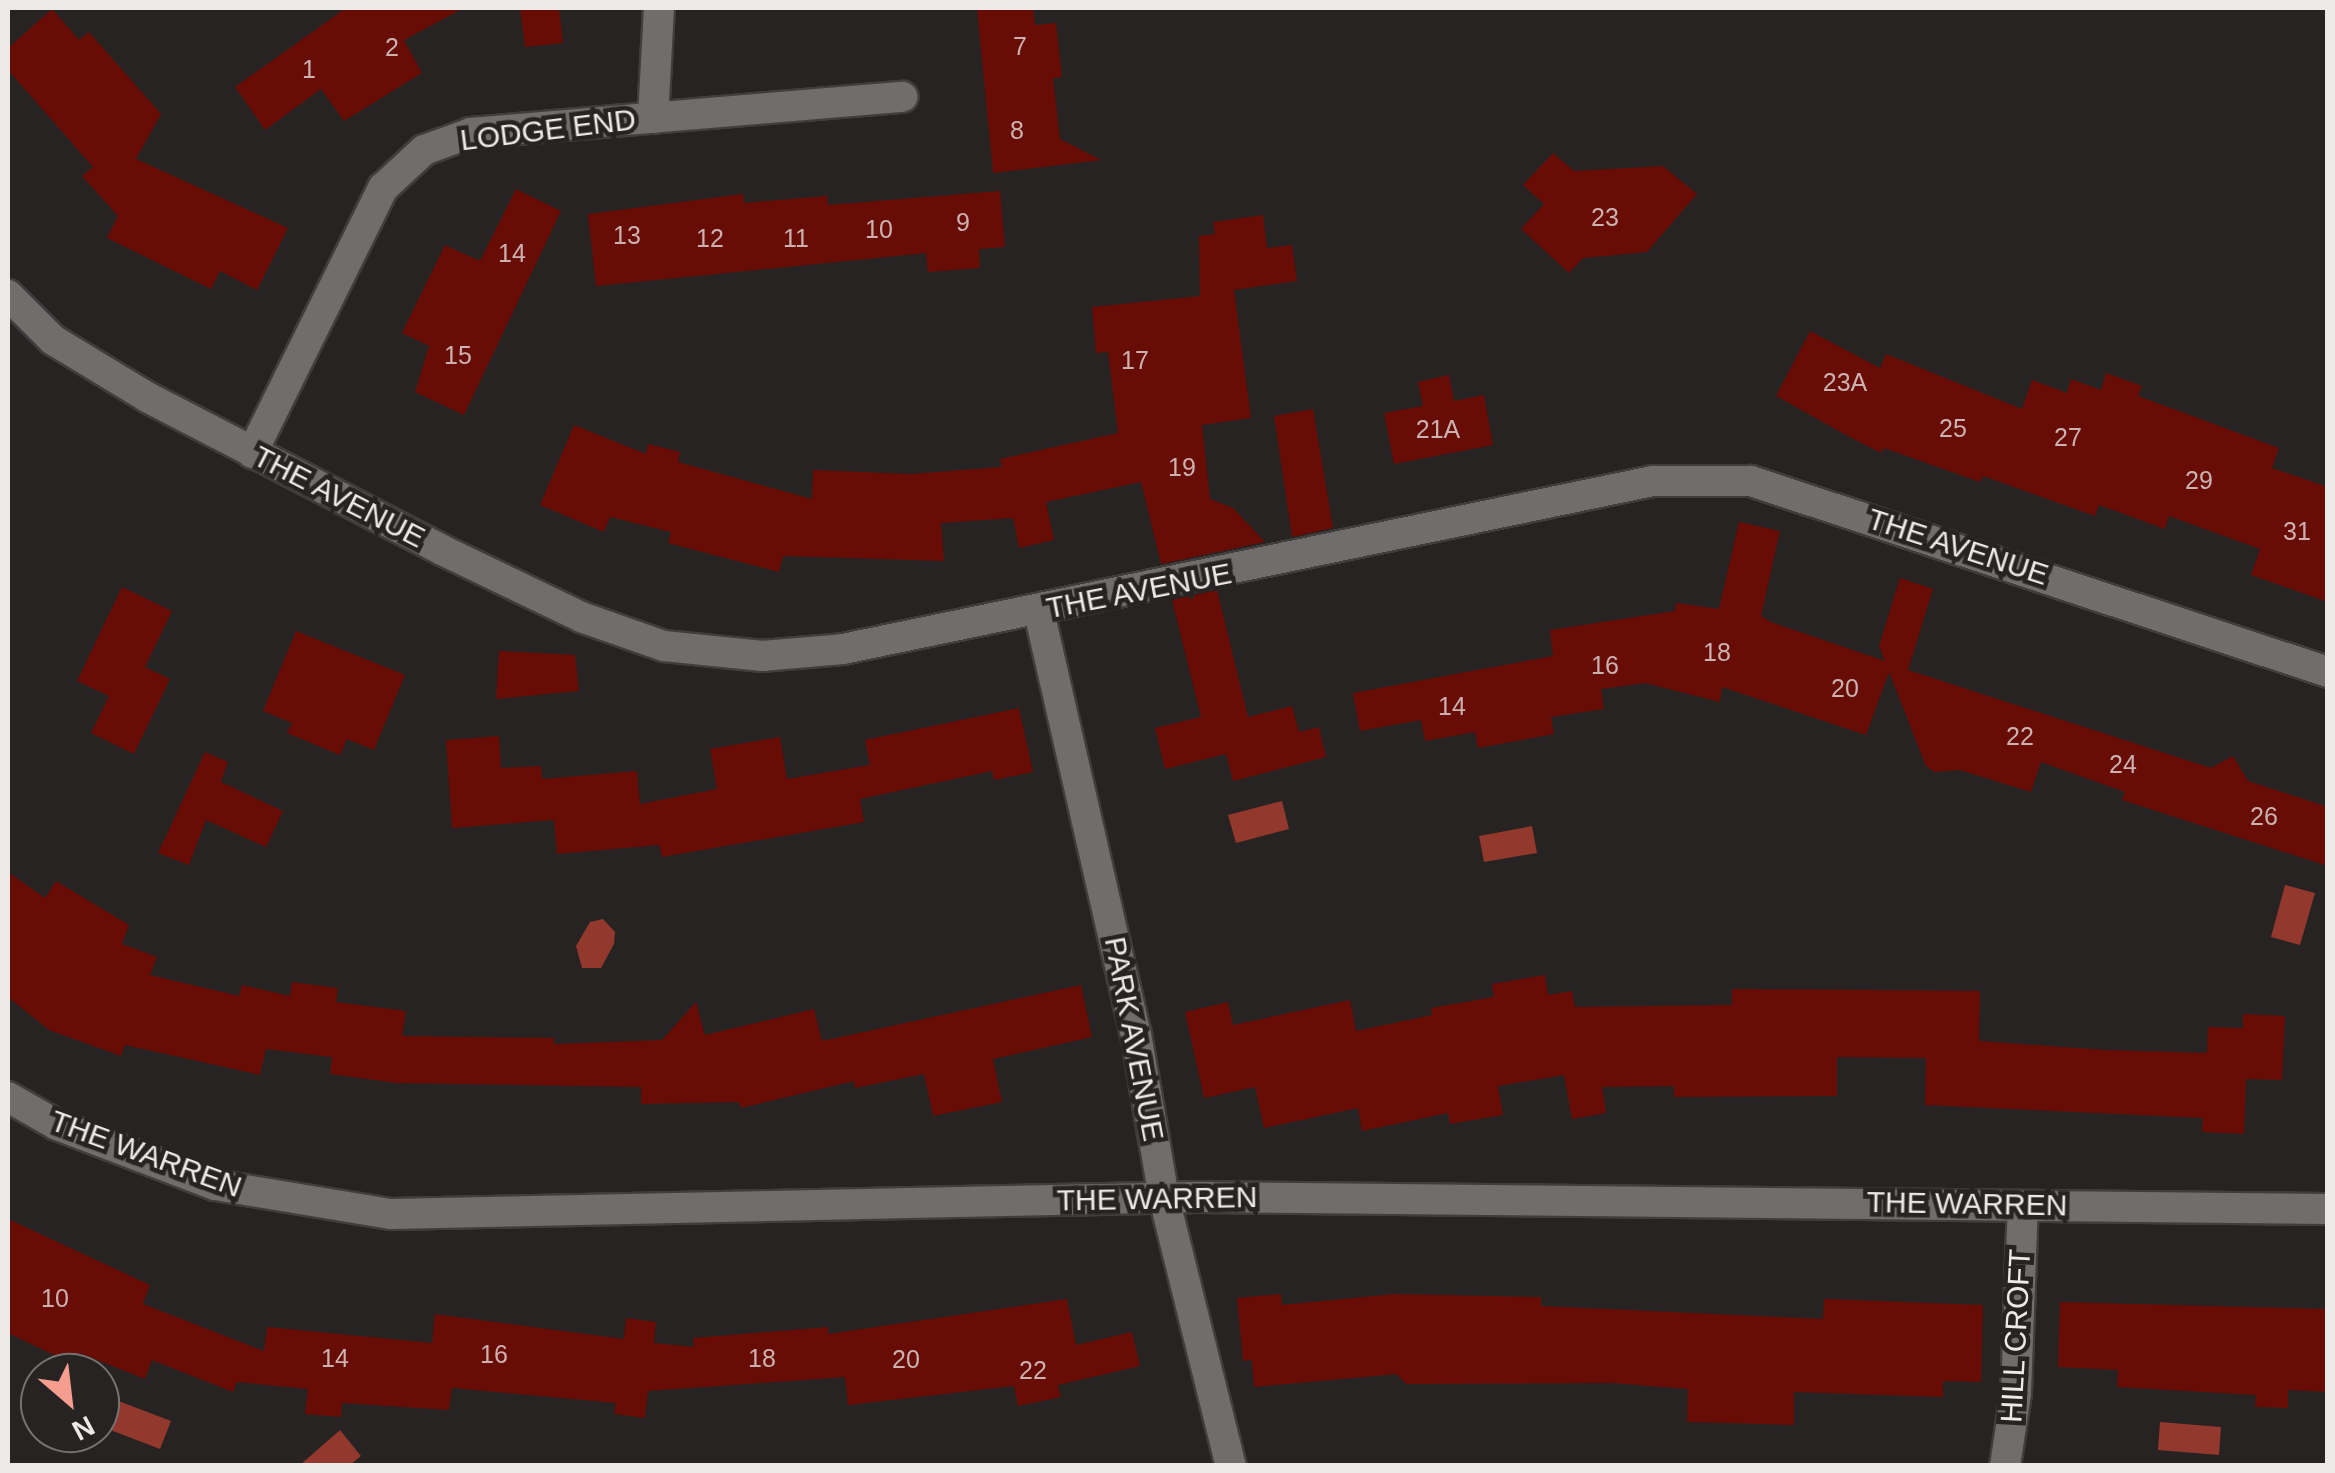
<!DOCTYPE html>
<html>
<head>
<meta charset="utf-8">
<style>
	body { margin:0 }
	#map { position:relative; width:2335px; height:1473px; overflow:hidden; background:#262322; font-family:Arial,sans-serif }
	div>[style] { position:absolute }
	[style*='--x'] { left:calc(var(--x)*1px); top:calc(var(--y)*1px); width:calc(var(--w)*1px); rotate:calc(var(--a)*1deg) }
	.water>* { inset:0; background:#93382c }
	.building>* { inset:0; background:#680c06 }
	.roads { filter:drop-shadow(2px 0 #403d3d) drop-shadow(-2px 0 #403d3d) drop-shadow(0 2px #403d3d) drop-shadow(0 -2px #403d3d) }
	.street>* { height:30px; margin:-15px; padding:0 15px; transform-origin:15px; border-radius:15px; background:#716d6c }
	span { translate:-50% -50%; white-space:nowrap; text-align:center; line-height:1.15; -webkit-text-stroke:9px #262322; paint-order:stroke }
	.number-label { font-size:25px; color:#cbb2b0 }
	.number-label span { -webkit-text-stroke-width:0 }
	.street-label { font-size:30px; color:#eceae9 }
	.frame { position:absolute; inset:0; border:10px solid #eceae9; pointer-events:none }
	.north { position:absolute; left:20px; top:1353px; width:100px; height:100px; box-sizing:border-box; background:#262322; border:2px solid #757372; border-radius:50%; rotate:152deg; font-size:28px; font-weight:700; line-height:40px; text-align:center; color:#eceae9 }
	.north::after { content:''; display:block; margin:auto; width:35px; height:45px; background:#f59d8f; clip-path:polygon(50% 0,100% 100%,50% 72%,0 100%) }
</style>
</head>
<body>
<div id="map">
	<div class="water">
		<i style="clip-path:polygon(1282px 801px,1289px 829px,1236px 843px,1228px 815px)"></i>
		<i style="clip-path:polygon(1532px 826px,1537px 853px,1484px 862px,1479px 836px)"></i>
		<i style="clip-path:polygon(2285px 885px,2315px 893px,2300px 945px,2271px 937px)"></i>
		<i style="clip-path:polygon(603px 919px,615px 932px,614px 944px,601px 968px,582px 968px,576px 946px,590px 922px)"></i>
		<i style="clip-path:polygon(100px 1394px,171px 1421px,160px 1449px,100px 1426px)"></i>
		<i style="clip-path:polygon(2160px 1422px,2221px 1427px,2219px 1455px,2158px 1450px)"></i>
		<i style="clip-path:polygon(340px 1430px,361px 1456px,350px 1465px,300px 1465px)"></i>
	</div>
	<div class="building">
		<i style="clip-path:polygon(346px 8px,464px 8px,404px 40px,422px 73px,344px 121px,321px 89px,265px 130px,235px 87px)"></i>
		<i style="clip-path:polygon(520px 8px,559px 8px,563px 43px,525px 47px)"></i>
		<i style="clip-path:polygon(1033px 8px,1035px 25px,1056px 23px,1062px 77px,1053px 78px,1060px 139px,1101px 160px,993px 173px,977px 9px)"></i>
		<i style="clip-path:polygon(52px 9px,79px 40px,89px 32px,161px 114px,136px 159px,288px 228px,257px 290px,220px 271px,211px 289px,107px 238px,118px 216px,82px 176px,93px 167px,8px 70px,8px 48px)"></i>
		<i style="clip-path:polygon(1553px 153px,1574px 171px,1663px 166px,1697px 194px,1647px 252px,1583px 258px,1569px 273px,1521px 229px,1544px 204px,1523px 185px)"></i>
		<i style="clip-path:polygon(516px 189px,561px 211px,464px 415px,415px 392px,429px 346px,402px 333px,445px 245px,480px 261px)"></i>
		<i style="clip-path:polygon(1000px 191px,1005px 247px,979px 249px,980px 268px,928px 272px,926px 253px,596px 286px,588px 214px,743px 194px,744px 203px,827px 196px,828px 205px)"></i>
		<i style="clip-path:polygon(1263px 215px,1267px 248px,1292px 245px,1297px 281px,1234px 290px,1251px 418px,1202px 425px,1210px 499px,1233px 508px,1265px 542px,1161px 564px,1141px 482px,1046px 502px,1054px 540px,1019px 548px,1013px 518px,941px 523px,944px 561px,783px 556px,779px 572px,668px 543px,671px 532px,610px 517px,604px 532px,540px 505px,574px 425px,646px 454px,648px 444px,680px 452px,678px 462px,812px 499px,813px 470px,911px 474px,1002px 467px,1000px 459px,1118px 433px,1108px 352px,1096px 353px,1092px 307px,1200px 296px,1199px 236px,1215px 234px,1213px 222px)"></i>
		<i style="clip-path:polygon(1810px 331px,1880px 368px,1886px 354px,2022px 409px,2032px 380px,2067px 393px,2071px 379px,2101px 390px,2106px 373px,2142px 386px,2138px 396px,2279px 448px,2272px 468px,2328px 487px,2328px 602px,2251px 575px,2260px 549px,2169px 516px,2165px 529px,2099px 505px,2095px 516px,1983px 476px,1980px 482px,1884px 448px,1881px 453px,1846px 435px,1776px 396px)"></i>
		<i style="clip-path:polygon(1449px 375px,1454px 401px,1484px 395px,1493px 445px,1394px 464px,1384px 413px,1423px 406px,1418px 382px)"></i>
		<i style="clip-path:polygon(1313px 409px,1333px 528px,1292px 537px,1274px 416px)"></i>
		<i style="clip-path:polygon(1739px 522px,1780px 531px,1761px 616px,1771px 622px,1885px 661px,1879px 646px,1900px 578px,1933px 589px,1908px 670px,2211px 768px,2233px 756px,2248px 781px,2328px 807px,2328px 866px,2122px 800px,2125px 792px,2041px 762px,2031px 792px,1960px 770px,1934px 772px,1926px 766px,1889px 672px,1866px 735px,1722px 687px,1720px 702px,1645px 683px,1601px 689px,1604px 709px,1551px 717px,1554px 734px,1478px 748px,1475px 732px,1425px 741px,1421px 720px,1360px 731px,1353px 693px,1553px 656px,1550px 630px,1675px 611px,1676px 603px,1719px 609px)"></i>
		<i style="clip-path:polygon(122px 587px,172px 611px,145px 667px,170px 679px,134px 754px,91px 733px,109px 696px,77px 681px)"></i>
		<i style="clip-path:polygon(1217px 590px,1248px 717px,1292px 706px,1299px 732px,1319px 727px,1326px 757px,1233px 781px,1226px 754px,1165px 769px,1155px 728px,1201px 717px,1172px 600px)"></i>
		<i style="clip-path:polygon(296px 631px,405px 675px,374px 750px,347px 739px,340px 755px,287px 733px,292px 723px,263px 711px)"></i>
		<i style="clip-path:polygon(499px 651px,575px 655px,579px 691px,496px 699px)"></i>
		<i style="clip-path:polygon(1019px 708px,1033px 772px,994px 780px,992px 771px,860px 799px,864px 822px,662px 857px,659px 845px,557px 854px,554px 820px,452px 828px,446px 740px,499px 736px,501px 768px,541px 766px,542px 779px,637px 771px,640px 804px,717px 789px,710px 749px,780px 737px,787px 779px,870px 765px,865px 740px)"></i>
		<i style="clip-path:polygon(205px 752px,228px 762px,221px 782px,283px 811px,266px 847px,206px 820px,189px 865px,158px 853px)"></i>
		<i style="clip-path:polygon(8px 872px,45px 898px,56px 881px,129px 925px,122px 944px,157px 957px,150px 975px,239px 996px,242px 985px,290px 996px,292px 982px,338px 988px,336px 1002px,406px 1011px,402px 1036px,554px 1038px,554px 1044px,662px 1040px,696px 1002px,705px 1035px,814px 1009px,822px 1041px,1081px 985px,1092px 1037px,993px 1059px,1002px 1102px,933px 1116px,924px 1074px,855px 1088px,854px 1081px,741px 1108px,739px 1102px,641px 1104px,641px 1087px,397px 1083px,330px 1074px,332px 1057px,266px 1049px,260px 1075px,125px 1045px,121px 1056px,49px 1030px,8px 997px)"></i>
		<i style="clip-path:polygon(1545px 975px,1548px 995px,1572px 991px,1575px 1007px,1732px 1005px,1732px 989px,1980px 991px,1979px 1041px,2106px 1050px,2207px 1053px,2208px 1027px,2243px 1028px,2243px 1014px,2285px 1016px,2282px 1080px,2246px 1079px,2244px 1134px,2202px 1132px,2203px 1118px,1925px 1105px,1926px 1058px,1837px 1057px,1837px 1096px,1674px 1097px,1674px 1086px,1602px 1087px,1606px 1113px,1572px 1119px,1564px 1075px,1498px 1086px,1503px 1115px,1450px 1124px,1448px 1113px,1362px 1131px,1358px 1108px,1264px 1128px,1255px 1087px,1204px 1098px,1185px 1012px,1228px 1002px,1233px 1025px,1350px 1000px,1356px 1031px,1432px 1015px,1431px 1008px,1494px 997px,1492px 984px)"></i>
		<i style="clip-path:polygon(8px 1219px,150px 1285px,143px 1304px,264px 1351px,267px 1327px,432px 1343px,435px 1314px,624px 1339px,626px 1318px,656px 1322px,654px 1343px,694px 1347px,693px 1338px,828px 1327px,828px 1334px,1067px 1299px,1076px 1345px,1132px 1332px,1140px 1366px,1058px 1385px,1061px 1397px,1018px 1406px,1014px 1386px,848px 1405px,845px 1377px,648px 1391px,645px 1418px,614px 1414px,616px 1403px,452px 1388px,449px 1410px,342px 1403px,341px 1417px,305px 1414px,308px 1389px,237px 1382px,233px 1392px,152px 1360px,145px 1379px,80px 1353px,75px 1365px,8px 1333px)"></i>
		<i style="clip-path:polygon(1281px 1294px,1282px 1305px,1394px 1294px,1541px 1297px,1541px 1306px,1823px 1319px,1824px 1299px,1983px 1305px,1981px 1382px,1943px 1381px,1943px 1397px,1794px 1392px,1794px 1425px,1687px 1422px,1688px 1389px,1612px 1383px,1406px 1384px,1397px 1374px,1254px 1387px,1252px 1360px,1243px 1361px,1237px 1298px)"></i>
		<i style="clip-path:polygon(2060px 1302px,2328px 1309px,2328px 1392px,2288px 1390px,2288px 1408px,2255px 1407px,2256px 1395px,2117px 1387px,2118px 1370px,2058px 1367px)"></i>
	</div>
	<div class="roads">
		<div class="street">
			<i style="--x:653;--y:118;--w:110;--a:-86.9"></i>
			<i style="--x:8;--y:295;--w:64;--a:45"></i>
			<i style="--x:53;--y:340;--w:110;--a:31.2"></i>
			<i style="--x:147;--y:397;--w:332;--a:27.4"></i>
			<i style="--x:442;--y:550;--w:154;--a:25.7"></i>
			<i style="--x:581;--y:617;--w:88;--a:19.3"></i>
			<i style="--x:664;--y:646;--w:99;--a:5.8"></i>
			<i style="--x:762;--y:656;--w:81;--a:-4.9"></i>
			<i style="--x:843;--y:649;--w:827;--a:-11.72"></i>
			<i style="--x:1653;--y:481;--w:98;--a:0"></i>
			<i style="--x:1751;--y:481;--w:608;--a:18.32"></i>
			<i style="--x:252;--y:453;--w:296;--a:-63.7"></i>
			<i style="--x:383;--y:188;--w:56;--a:-42.8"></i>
			<i style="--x:424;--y:150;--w:50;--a:-19.9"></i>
			<i style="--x:471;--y:133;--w:433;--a:-4.8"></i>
			<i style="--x:1039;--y:612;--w:433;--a:77.1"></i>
			<i style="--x:1136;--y:1034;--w:166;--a:80.3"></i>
			<i style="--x:1164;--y:1198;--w:276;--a:76"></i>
			<i style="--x:8;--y:1097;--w:56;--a:29.7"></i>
			<i style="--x:57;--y:1125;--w:169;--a:20.8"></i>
			<i style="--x:215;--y:1185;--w:178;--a:9.4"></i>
			<i style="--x:391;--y:1214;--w:808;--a:-1.21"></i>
			<i style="--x:1199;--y:1197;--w:1129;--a:0.61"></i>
			<i style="--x:2005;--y:1466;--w:74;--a:-81.4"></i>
			<i style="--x:2016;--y:1393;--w:187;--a:-87.9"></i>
		</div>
	</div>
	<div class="number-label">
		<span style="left:1020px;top:46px">7</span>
		<span style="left:392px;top:47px">2</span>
		<span style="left:309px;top:69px">1</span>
		<span style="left:1017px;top:130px">8</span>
		<span style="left:1605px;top:217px">23</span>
		<span style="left:963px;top:222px">9</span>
		<span style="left:879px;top:229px">10</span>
		<span style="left:627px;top:235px">13</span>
		<span style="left:710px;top:238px">12</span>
		<span style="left:796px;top:238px">11</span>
		<span style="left:512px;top:253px">14</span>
		<span style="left:458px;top:355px">15</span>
		<span style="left:1135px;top:360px">17</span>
		<span style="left:1845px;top:382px">23A</span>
		<span style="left:1953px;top:428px">25</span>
		<span style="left:1438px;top:429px">21A</span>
		<span style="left:2068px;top:437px">27</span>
		<span style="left:1182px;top:467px">19</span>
		<span style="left:2199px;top:480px">29</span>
		<span style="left:2297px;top:531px">31</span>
		<span style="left:1717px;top:652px">18</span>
		<span style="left:1605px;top:665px">16</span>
		<span style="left:1845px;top:688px">20</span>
		<span style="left:1452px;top:706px">14</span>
		<span style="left:2020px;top:736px">22</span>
		<span style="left:2123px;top:764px">24</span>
		<span style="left:2264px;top:816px">26</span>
		<span style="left:55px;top:1298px">10</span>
		<span style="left:494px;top:1354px">16</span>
		<span style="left:335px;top:1358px">14</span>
		<span style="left:762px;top:1358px">18</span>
		<span style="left:906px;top:1359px">20</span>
		<span style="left:1033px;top:1370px">22</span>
	</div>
	<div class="street-label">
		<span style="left:548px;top:130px;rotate:-7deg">LODGE END</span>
		<span style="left:339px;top:497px;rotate:27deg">THE AVENUE</span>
		<span style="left:1958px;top:547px;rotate:18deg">THE AVENUE</span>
		<span style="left:1139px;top:591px;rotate:-11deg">THE AVENUE</span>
		<span style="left:1134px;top:1039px;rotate:79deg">PARK AVENUE</span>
		<span style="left:146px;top:1154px;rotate:20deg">THE WARREN</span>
		<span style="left:1157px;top:1199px;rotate:-1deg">THE WARREN</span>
		<span style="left:1967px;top:1204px;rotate:1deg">THE WARREN</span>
		<span style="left:2016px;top:1336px;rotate:-87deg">HILL CROFT</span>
	</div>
	<div class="frame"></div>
	<div class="north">N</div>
</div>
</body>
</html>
